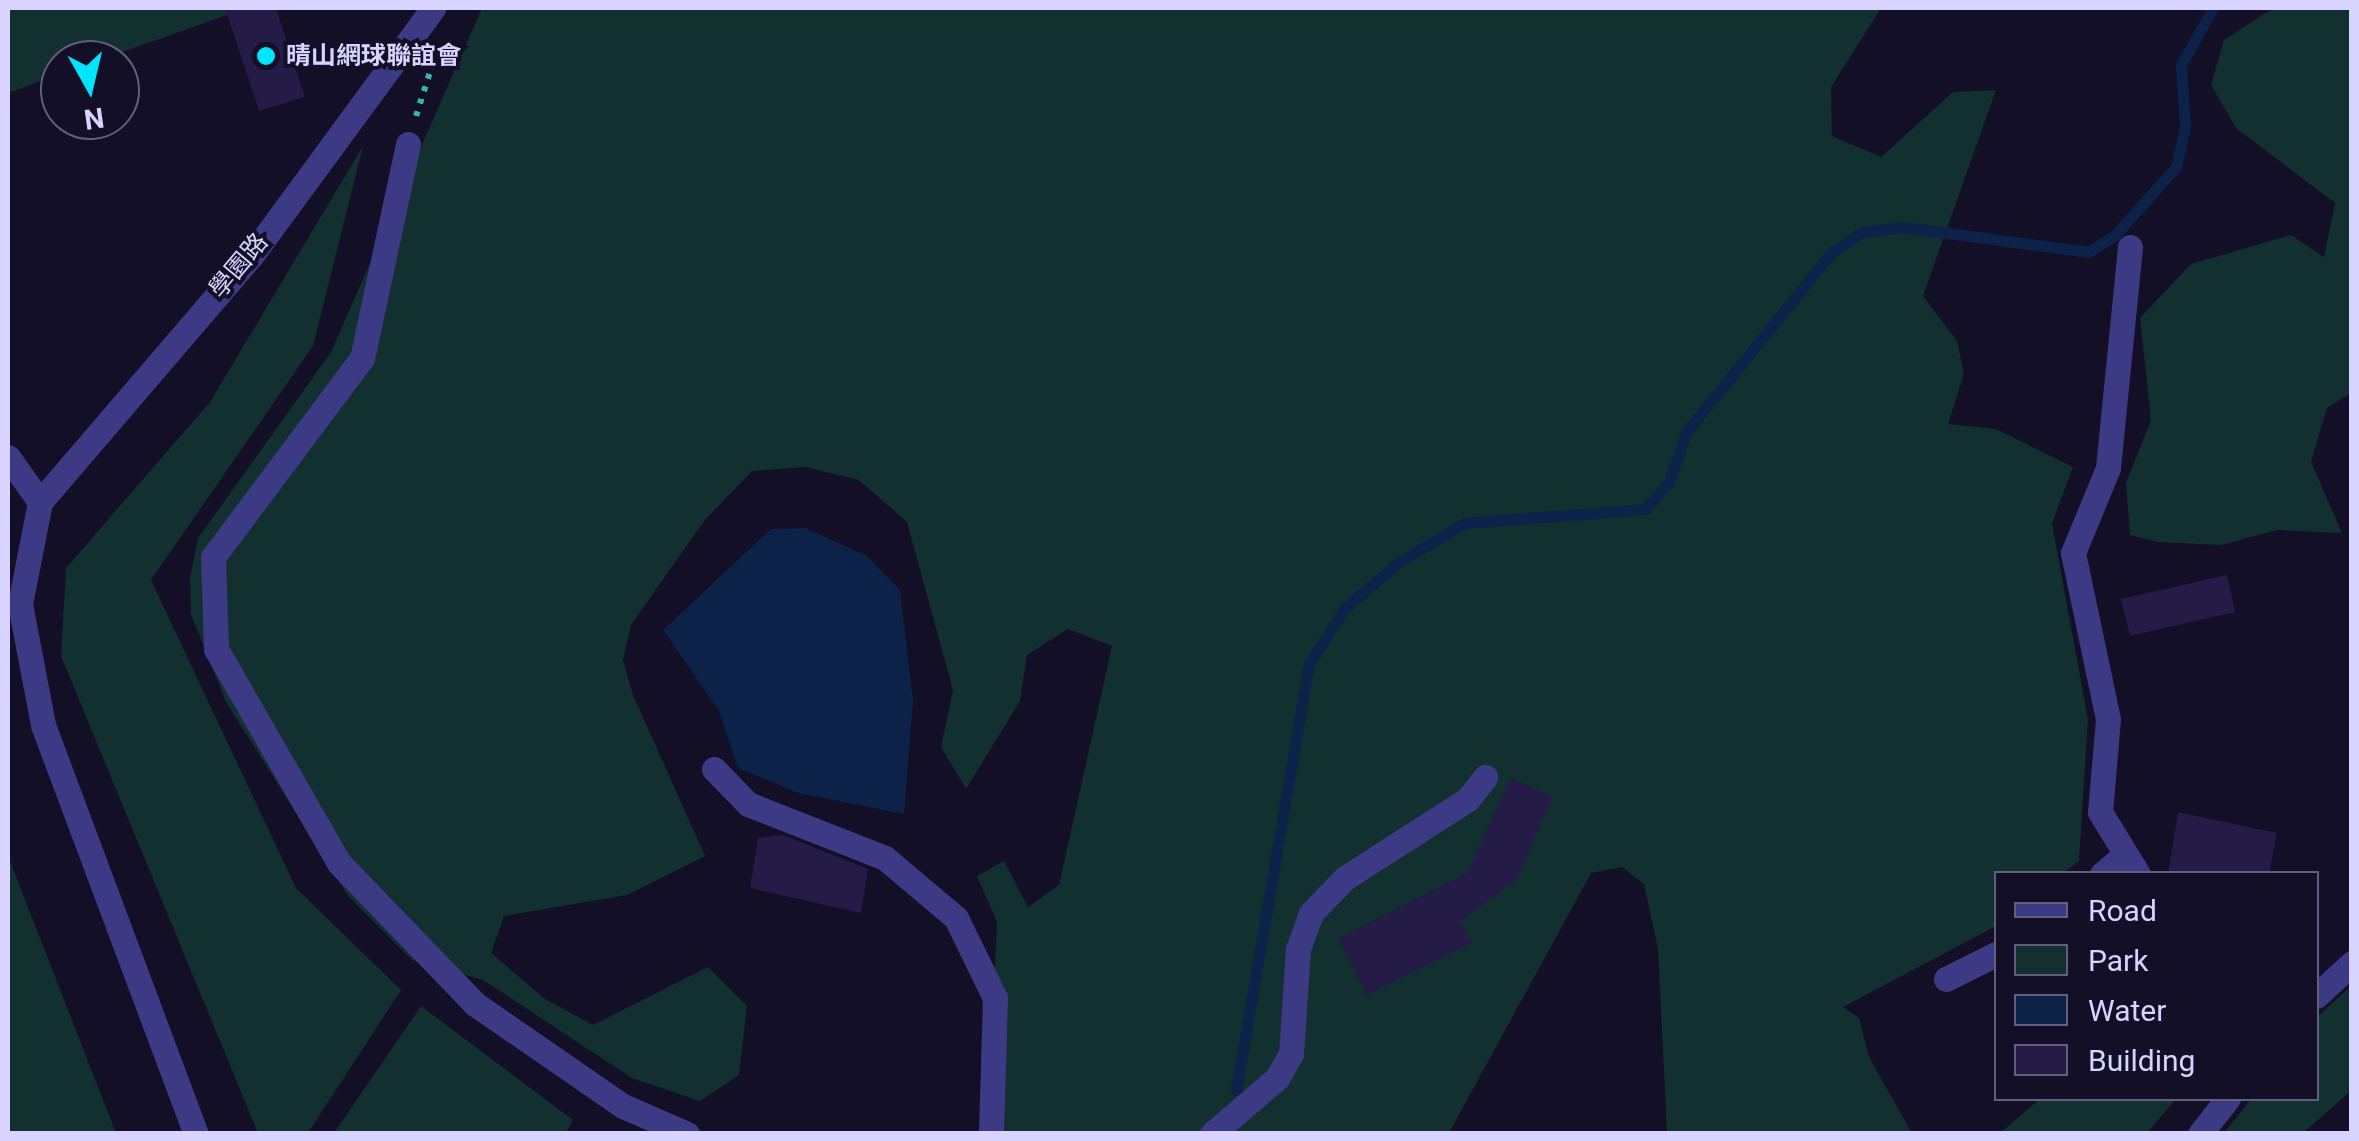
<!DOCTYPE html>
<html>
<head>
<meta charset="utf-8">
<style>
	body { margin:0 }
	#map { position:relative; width:2359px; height:1141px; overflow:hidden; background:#130f26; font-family:Roboto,"Noto Sans TC",sans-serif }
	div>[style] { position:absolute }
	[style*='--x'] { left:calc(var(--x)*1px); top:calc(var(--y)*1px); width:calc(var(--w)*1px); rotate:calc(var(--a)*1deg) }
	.green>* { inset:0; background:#12302f }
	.water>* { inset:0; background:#0c2248 }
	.stream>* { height:11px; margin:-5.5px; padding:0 5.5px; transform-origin:5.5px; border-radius:5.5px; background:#0c2248 }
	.building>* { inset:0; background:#241b47 }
	.path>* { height:6px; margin-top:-3px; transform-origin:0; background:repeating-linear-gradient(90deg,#2fb8b0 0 5px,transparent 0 13px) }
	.minor>* { height:25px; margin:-12.5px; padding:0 12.5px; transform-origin:12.5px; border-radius:12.5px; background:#3d3a85 }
	.dots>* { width:28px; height:28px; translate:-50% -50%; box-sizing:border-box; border:5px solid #130f26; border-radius:50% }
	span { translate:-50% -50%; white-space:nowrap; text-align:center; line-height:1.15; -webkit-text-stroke:8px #130f26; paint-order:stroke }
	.poi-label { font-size:25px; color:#d9d4ff; font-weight:700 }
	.left { translate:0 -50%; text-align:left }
	.street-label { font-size:25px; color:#d9d4ff }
	.frame { position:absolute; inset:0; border:10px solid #d9d4ff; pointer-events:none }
	.legend { position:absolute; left:1994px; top:871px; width:325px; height:230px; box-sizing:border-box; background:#130f26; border:2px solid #625e7d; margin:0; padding:12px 18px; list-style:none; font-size:30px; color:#d9d4ff }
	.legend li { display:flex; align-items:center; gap:20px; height:50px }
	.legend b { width:50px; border:2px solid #625e7d }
	.north { position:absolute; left:40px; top:40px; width:100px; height:100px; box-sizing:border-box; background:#130f26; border:2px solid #625e7d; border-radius:50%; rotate:172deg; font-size:28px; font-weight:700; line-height:40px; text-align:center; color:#d9d4ff }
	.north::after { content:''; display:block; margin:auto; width:35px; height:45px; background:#00e5ff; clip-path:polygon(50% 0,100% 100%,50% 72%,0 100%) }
</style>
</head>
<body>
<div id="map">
	<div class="green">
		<i style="clip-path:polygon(8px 8px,225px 8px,227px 15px,100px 60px,60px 60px,60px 74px,8px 93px)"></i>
		<i style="clip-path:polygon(482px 8px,1881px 8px,1831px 87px,1832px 136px,1881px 157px,1953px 92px,1996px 90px,1923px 296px,1957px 341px,1964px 374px,1948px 424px,1996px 429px,2073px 467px,2052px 523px,2088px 720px,2079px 861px,2063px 873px,1996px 874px,1996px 926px,1843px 1007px,1859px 1018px,1869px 1057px,1912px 1133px,1667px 1133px,1658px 949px,1644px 884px,1622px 867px,1591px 873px,1449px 1133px,988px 1133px,997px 922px,977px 876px,1004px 861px,1028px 907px,1059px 885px,1112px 646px,1068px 629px,1027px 655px,1020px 701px,966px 789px,941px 747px,953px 690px,907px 522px,859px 480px,805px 467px,752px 471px,704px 521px,631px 625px,623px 660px,633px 695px,705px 856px,627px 895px,504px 916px,491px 953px,545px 999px,593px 1025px,708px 967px,747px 1006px,739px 1075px,700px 1101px,632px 1078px,483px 980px,412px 960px,349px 897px,226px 702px,191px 614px,190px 578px,198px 538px,331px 352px)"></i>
		<i style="clip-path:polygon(2273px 8px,2351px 8px,2351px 393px,2327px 408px,2311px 462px,2342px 533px,2277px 530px,2221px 545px,2158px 542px,2130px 535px,2126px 483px,2151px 420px,2140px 318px,2191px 264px,2291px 235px,2324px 257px,2335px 203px,2236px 128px,2211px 85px,2224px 40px)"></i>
		<i style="clip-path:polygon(363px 146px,313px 346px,151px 580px,296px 888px,401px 990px,308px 1133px,258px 1133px,61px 656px,66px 568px,210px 402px)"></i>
		<i style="clip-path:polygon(8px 856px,116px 1133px,8px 1133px)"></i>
		<i style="clip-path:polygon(2351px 986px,2351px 1091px,2303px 1133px,2224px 1133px,2251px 1099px,2316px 1098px,2317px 1017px)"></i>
		<i style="clip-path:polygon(421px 1006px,573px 1120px,566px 1133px,334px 1133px)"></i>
		<i style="clip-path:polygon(2040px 1099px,2040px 1098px,2176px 1099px,2147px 1133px,2000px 1133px)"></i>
	</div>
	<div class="water">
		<i style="clip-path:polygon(805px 528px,867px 556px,900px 590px,913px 700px,904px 814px,798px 793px,738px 768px,719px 711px,663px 630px,771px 529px)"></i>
	</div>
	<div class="stream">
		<i style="--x:1236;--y:1090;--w:432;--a:-80.3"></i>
		<i style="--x:1309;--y:664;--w:67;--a:-57.3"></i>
		<i style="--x:1345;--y:608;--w:71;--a:-40.4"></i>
		<i style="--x:1399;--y:562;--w:77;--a:-30.6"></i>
		<i style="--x:1465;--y:523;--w:181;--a:-4.4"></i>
		<i style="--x:1645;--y:509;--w:36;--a:-48"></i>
		<i style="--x:1669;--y:482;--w:54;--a:-70.6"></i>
		<i style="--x:1687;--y:431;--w:230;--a:-51"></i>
		<i style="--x:1832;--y:252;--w:36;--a:-34"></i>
		<i style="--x:1862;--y:232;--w:41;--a:-7"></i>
		<i style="--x:1903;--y:227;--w:187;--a:7.7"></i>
		<i style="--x:2088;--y:252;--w:32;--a:-32"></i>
		<i style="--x:2115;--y:235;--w:91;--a:-48.1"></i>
		<i style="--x:2176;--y:167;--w:41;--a:-77.3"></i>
		<i style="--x:2185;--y:127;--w:62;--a:-93.7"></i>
		<i style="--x:2181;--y:65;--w:65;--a:-60.7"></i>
	</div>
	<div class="building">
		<i style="clip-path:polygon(225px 8px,276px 8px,305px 97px,259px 111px)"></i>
		<i style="clip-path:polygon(2227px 575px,2235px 612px,2130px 636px,2121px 599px)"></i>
		<i style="clip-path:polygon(1511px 778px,1553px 797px,1516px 880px,1461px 921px,1472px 943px,1367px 995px,1339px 938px,1467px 873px)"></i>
		<i style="clip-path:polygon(2178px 812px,2277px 833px,2269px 874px,2168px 874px)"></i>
		<i style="clip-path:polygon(783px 835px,868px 869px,861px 913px,750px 888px,758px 838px)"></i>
	</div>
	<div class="path">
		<i style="--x:416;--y:116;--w:52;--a:-72.3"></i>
	</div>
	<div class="minor">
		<i style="--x:408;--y:144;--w:219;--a:102.1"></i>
		<i style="--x:362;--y:358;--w:249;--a:126.8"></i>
		<i style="--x:213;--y:557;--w:92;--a:88.1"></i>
		<i style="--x:216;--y:649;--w:247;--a:60.1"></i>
		<i style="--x:339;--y:863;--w:196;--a:46"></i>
		<i style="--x:475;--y:1004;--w:180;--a:34.6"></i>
		<i style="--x:623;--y:1106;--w:70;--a:23.6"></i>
		<i style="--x:2130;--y:247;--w:222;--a:95.7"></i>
		<i style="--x:2108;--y:468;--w:92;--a:112.4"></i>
		<i style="--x:2073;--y:553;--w:170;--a:78.1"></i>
		<i style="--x:2108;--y:719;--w:93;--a:94.9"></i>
		<i style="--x:2100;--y:812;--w:73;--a:58.5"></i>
		<i style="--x:8;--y:457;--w:55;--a:54.6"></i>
		<i style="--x:40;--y:502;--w:324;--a:-49.4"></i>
		<i style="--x:251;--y:256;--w:308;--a:-53.7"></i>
		<i style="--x:40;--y:502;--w:104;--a:101.1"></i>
		<i style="--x:20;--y:604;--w:123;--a:79.2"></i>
		<i style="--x:43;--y:725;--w:437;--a:69.5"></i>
		<i style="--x:714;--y:769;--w:49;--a:45.8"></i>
		<i style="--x:748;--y:804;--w:147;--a:21.5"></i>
		<i style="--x:885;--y:858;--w:93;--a:40.2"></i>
		<i style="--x:956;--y:918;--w:89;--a:64"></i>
		<i style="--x:995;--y:998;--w:136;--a:91.7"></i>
		<i style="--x:2102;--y:874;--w:26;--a:-40"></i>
		<i style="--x:1946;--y:979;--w:56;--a:-26.6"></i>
		<i style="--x:2316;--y:996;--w:49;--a:-42.5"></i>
		<i style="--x:1212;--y:1134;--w:86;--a:-40.7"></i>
		<i style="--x:1277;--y:1078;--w:28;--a:-60"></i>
		<i style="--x:1291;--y:1054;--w:105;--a:-86.2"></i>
		<i style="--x:1298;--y:949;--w:38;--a:-70"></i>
		<i style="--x:1311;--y:913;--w:49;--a:-45.8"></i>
		<i style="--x:1345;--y:878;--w:146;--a:-32.7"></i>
		<i style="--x:1468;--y:799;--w:28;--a:-52"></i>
		<i style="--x:2200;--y:1134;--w:46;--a:-52.1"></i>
	</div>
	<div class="dots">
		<i style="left:266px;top:56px;background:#00e5ff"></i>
	</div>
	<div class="poi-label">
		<span class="left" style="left:286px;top:56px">晴山網球聯誼會</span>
	</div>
	<div class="street-label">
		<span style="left:239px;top:266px;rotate:-50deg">學園路</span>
	</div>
	<div class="frame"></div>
	<ul class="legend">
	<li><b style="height:12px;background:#3d3a85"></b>Road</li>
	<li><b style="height:28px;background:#12302f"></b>Park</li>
	<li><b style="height:28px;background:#0c2248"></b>Water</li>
	<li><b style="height:28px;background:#241b47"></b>Building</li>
	</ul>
	<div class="north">N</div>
</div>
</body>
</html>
